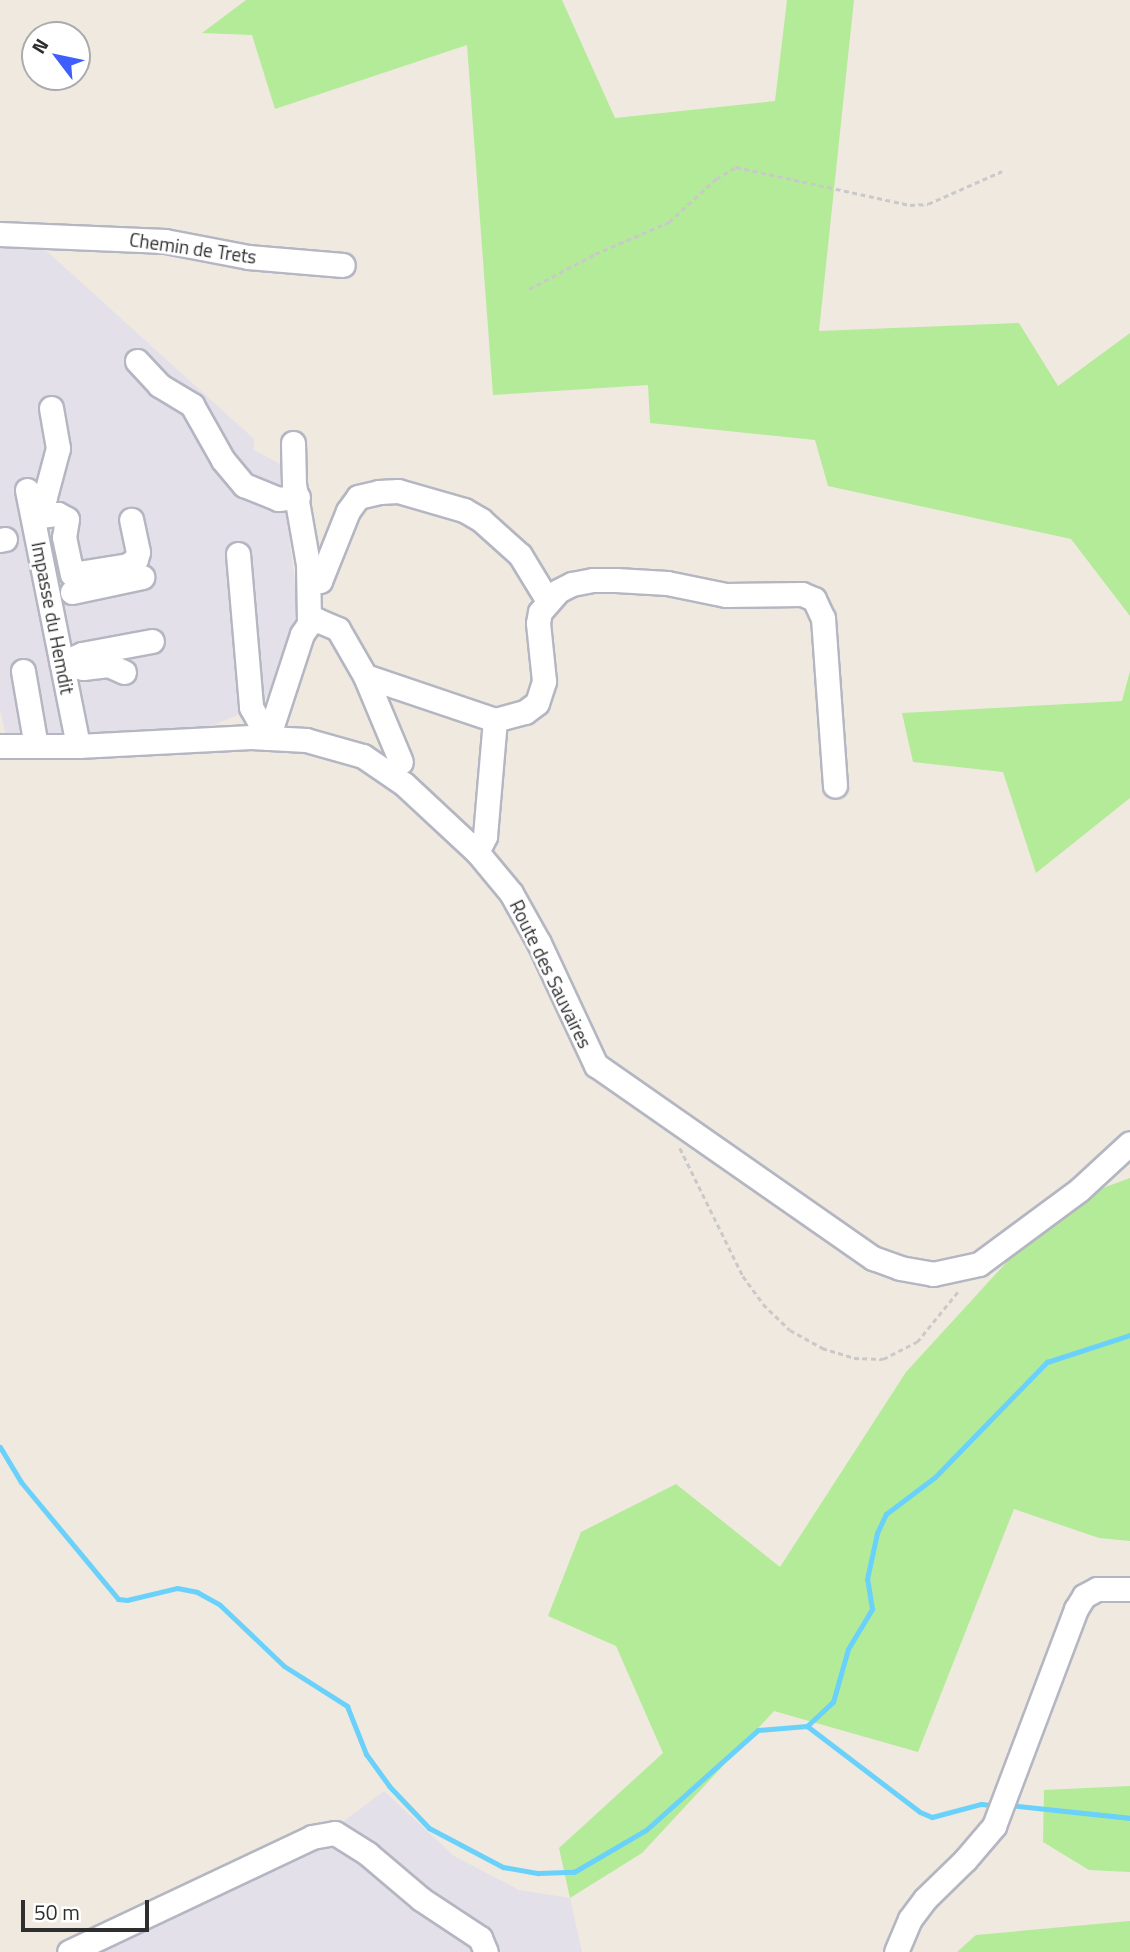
<!DOCTYPE html>
<html>
<head>
<meta charset="utf-8">
<style>
	body { margin:0 }
	#map { position:relative; width:1130px; height:1952px; overflow:hidden; background:#f0e9e0; font-family:"Titillium Web",sans-serif }
	div>[style] { position:absolute }
	[style*='--x'] { left:calc(var(--x)*1px); top:calc(var(--y)*1px); width:calc(var(--w)*1px); rotate:calc(var(--a)*1deg) }
	.industrial>* { inset:0; background:#e3e0e9 }
	.green>* { inset:0; background:#b3eb98 }
	.stream>* { height:5px; margin:-2.5px; padding:0 2.5px; transform-origin:2.5px; border-radius:2.5px; background:#6ad1fb }
	.path>* { height:2.5px; margin-top:-1.25px; transform-origin:0; background:repeating-linear-gradient(90deg,#c9c9c9 0 5px,transparent 0 8.5px) }
	.roads { filter:drop-shadow(2px 0 #b4b6c2) drop-shadow(-2px 0 #b4b6c2) drop-shadow(0 2px #b4b6c2) drop-shadow(0 -2px #b4b6c2) }
	.minor>* { height:23px; margin:-11.5px; padding:0 11.5px; transform-origin:11.5px; border-radius:11.5px; background:#fff }
	span { translate:-50% -50%; white-space:nowrap; text-align:center; line-height:1.15; -webkit-text-stroke:5px #fff; paint-order:stroke }
	.street-label { font-size:19px; color:#2e2e2e }
	.north { position:absolute; left:21px; top:21px; width:70px; height:70px; box-sizing:border-box; background:#fff; border:2px solid #ababab; border-radius:50%; rotate:302deg; font-size:19px; font-weight:700; line-height:28px; text-align:center; color:#2e2e2e }
	.north::after { content:''; display:block; margin:auto; width:24px; height:32px; background:#3e5eff; clip-path:polygon(50% 0,100% 100%,50% 72%,0 100%) }
	.scale { position:absolute; left:21px; top:1900px; width:128px; height:32px; box-sizing:border-box; border:4px solid #2e2e2e; border-top:0; padding-left:9px; font-size:21px; line-height:24px; white-space:nowrap; color:#2e2e2e; -webkit-text-stroke:5px #fff; paint-order:stroke }
</style>
</head>
<body>
<div id="map">
	<div class="industrial">
		<i style="clip-path:polygon(0 245px,40px 245px,254px 439px,254px 450px,280px 464px,298px 606px,284px 675px,258px 707px,189px 735px,6px 736px,0 710px)"></i>
		<i style="clip-path:polygon(384px 1791px,454px 1856px,519px 1890px,570px 1898px,582px 1952px,89px 1952px,317px 1841px)"></i>
	</div>
	<div class="green">
		<i style="clip-path:polygon(246px 0,562px 0,615px 118px,775px 101px,787px 0,854px 0,819px 331px,1019px 323px,1058px 386px,1130px 333px,1130px 616px,1071px 539px,828px 486px,815px 440px,650px 423px,648px 385px,493px 395px,467px 45px,275px 109px,252px 35px,202px 33px)"></i>
		<i style="clip-path:polygon(1130px 671px,1130px 798px,1036px 873px,1003px 772px,913px 762px,902px 713px,1122px 701px)"></i>
		<i style="clip-path:polygon(1130px 1178px,1130px 1541px,1099px 1538px,1014px 1509px,918px 1752px,774px 1711px,642px 1853px,570px 1898px,559px 1848px,663px 1753px,616px 1646px,548px 1616px,581px 1532px,676px 1484px,780px 1567px,906px 1372px,1026px 1241px,1100px 1189px)"></i>
		<i style="clip-path:polygon(1130px 1786px,1130px 1872px,1089px 1870px,1043px 1842px,1044px 1790px)"></i>
		<i style="clip-path:polygon(1130px 1921px,1130px 1952px,957px 1952px,976px 1935px)"></i>
	</div>
	<div class="stream">
		<i style="--x:0;--y:1447;--w:41;--a:59"></i>
		<i style="--x:21;--y:1482;--w:152;--a:50.3"></i>
		<i style="--x:118;--y:1599;--w:9;--a:6"></i>
		<i style="--x:127;--y:1600;--w:51;--a:-13.5"></i>
		<i style="--x:177;--y:1588;--w:20;--a:11"></i>
		<i style="--x:197;--y:1592;--w:26;--a:29"></i>
		<i style="--x:220;--y:1605;--w:88;--a:43.6"></i>
		<i style="--x:284;--y:1666;--w:75;--a:32.4"></i>
		<i style="--x:347;--y:1706;--w:52;--a:68.4"></i>
		<i style="--x:366;--y:1754;--w:39;--a:54"></i>
		<i style="--x:389;--y:1786;--w:58;--a:46.4"></i>
		<i style="--x:429;--y:1828;--w:84;--a:27.8"></i>
		<i style="--x:503;--y:1867;--w:36;--a:10"></i>
		<i style="--x:538;--y:1873;--w:36;--a:-2"></i>
		<i style="--x:574;--y:1872;--w:83;--a:-30.3"></i>
		<i style="--x:646;--y:1830;--w:150;--a:-41.8"></i>
		<i style="--x:758;--y:1730;--w:49;--a:-4.7"></i>
		<i style="--x:807;--y:1726;--w:142;--a:37.3"></i>
		<i style="--x:920;--y:1812;--w:13;--a:23"></i>
		<i style="--x:932;--y:1817;--w:51;--a:-14.9"></i>
		<i style="--x:981;--y:1804;--w:10;--a:6"></i>
		<i style="--x:807;--y:1726;--w:35;--a:-43"></i>
		<i style="--x:833;--y:1702;--w:55;--a:-74.2"></i>
		<i style="--x:848;--y:1649;--w:47;--a:-59"></i>
		<i style="--x:872;--y:1609;--w:30;--a:-99"></i>
		<i style="--x:867;--y:1579;--w:47;--a:-77.7"></i>
		<i style="--x:877;--y:1533;--w:21;--a:-65"></i>
		<i style="--x:886;--y:1514;--w:61;--a:-37.1"></i>
		<i style="--x:935;--y:1477;--w:161;--a:-45.8"></i>
		<i style="--x:1047;--y:1362;--w:87;--a:-18"></i>
		<i style="--x:1009;--y:1805;--w:122;--a:6.1"></i>
	</div>
	<div class="path">
		<i style="--x:529;--y:289;--w:75;--a:-27.9"></i>
		<i style="--x:595;--y:254;--w:81;--a:-23.4"></i>
		<i style="--x:669;--y:222;--w:64;--a:-42.5"></i>
		<i style="--x:716;--y:179;--w:23;--a:-31"></i>
		<i style="--x:736;--y:167;--w:178;--a:12.3"></i>
		<i style="--x:910;--y:205;--w:18;--a:-3"></i>
		<i style="--x:928;--y:204;--w:81;--a:-24"></i>
		<i style="--x:680;--y:1148;--w:143;--a:63.8"></i>
		<i style="--x:743;--y:1276;--w:34;--a:54"></i>
		<i style="--x:763;--y:1304;--w:37;--a:44"></i>
		<i style="--x:790;--y:1330;--w:37;--a:29"></i>
		<i style="--x:822;--y:1348;--w:34;--a:17"></i>
		<i style="--x:854;--y:1358;--w:29;--a:2"></i>
		<i style="--x:883;--y:1359;--w:38;--a:-27"></i>
		<i style="--x:917;--y:1342;--w:68;--a:-50.9"></i>
	</div>
	<div class="roads">
		<div class="minor">
			<i style="--x:0;--y:234;--w:165;--a:2.4"></i>
			<i style="--x:165;--y:241;--w:85;--a:10.9"></i>
			<i style="--x:248;--y:257;--w:95;--a:4.8"></i>
			<i style="--x:137;--y:361;--w:33;--a:47"></i>
			<i style="--x:159;--y:385;--w:39;--a:31"></i>
			<i style="--x:192;--y:405;--w:63;--a:60.6"></i>
			<i style="--x:223;--y:460;--w:33;--a:50"></i>
			<i style="--x:244;--y:485;--w:37;--a:22"></i>
			<i style="--x:278;--y:499;--w:20;--a:-6"></i>
			<i style="--x:51;--y:408;--w:41;--a:80.1"></i>
			<i style="--x:58;--y:448;--w:51;--a:104.9"></i>
			<i style="--x:45;--y:497;--w:23;--a:121"></i>
			<i style="--x:33;--y:517;--w:25;--a:-7"></i>
			<i style="--x:58;--y:514;--w:10;--a:29"></i>
			<i style="--x:67;--y:519;--w:18;--a:99"></i>
			<i style="--x:64;--y:537;--w:38;--a:78"></i>
			<i style="--x:72;--y:574;--w:57;--a:-9.1"></i>
			<i style="--x:128;--y:565;--w:10;--a:-37"></i>
			<i style="--x:136;--y:559;--w:7;--a:-74"></i>
			<i style="--x:138;--y:552;--w:33;--a:-102"></i>
			<i style="--x:293;--y:443;--w:41;--a:88.6"></i>
			<i style="--x:294;--y:484;--w:81;--a:80.1"></i>
			<i style="--x:308;--y:564;--w:60;--a:89"></i>
			<i style="--x:27;--y:490;--w:261;--a:78.7"></i>
			<i style="--x:0;--y:540;--w:5;--a:-11"></i>
			<i style="--x:238;--y:554;--w:154;--a:85.1"></i>
			<i style="--x:251;--y:707;--w:35;--a:61"></i>
			<i style="--x:309;--y:580;--w:11;--a:5"></i>
			<i style="--x:320;--y:581;--w:75;--a:-68.2"></i>
			<i style="--x:348;--y:511;--w:17;--a:-54"></i>
			<i style="--x:358;--y:497;--w:22;--a:-13"></i>
			<i style="--x:379;--y:492;--w:19;--a:-3"></i>
			<i style="--x:398;--y:491;--w:69;--a:16.1"></i>
			<i style="--x:464;--y:510;--w:20;--a:30"></i>
			<i style="--x:481;--y:520;--w:52;--a:41.9"></i>
			<i style="--x:520;--y:555;--w:54;--a:58.7"></i>
			<i style="--x:72;--y:592;--w:72;--a:-12.1"></i>
			<i style="--x:23;--y:671;--w:76;--a:80.2"></i>
			<i style="--x:124;--y:672;--w:17;--a:-156"></i>
			<i style="--x:108;--y:665;--w:25;--a:173"></i>
			<i style="--x:83;--y:668;--w:22;--a:-167"></i>
			<i style="--x:62;--y:663;--w:22;--a:-24"></i>
			<i style="--x:82;--y:654;--w:71;--a:-10.5"></i>
			<i style="--x:365;--y:676;--w:93;--a:67.3"></i>
			<i style="--x:268;--y:738;--w:109;--a:-71.9"></i>
			<i style="--x:302;--y:634;--w:12;--a:-55"></i>
			<i style="--x:309;--y:624;--w:9;--a:-27"></i>
			<i style="--x:317;--y:620;--w:23;--a:23"></i>
			<i style="--x:338;--y:629;--w:54;--a:60.1"></i>
			<i style="--x:365;--y:676;--w:137;--a:18.7"></i>
			<i style="--x:495;--y:720;--w:31;--a:-15"></i>
			<i style="--x:525;--y:712;--w:15;--a:-37"></i>
			<i style="--x:537;--y:703;--w:23;--a:-72"></i>
			<i style="--x:544;--y:681;--w:58;--a:-95.9"></i>
			<i style="--x:538;--y:623;--w:11;--a:-80"></i>
			<i style="--x:540;--y:612;--w:28;--a:-49"></i>
			<i style="--x:558;--y:591;--w:16;--a:-27"></i>
			<i style="--x:572;--y:584;--w:21;--a:-11"></i>
			<i style="--x:593;--y:580;--w:23;--a:0"></i>
			<i style="--x:616;--y:580;--w:51;--a:3.4"></i>
			<i style="--x:667;--y:583;--w:60;--a:11.5"></i>
			<i style="--x:726;--y:595;--w:76;--a:-0.8"></i>
			<i style="--x:802;--y:594;--w:13;--a:23"></i>
			<i style="--x:814;--y:599;--w:21;--a:65"></i>
			<i style="--x:823;--y:618;--w:168;--a:85.9"></i>
			<i style="--x:0;--y:746;--w:78;--a:0"></i>
			<i style="--x:78;--y:746;--w:173;--a:-3"></i>
			<i style="--x:251;--y:737;--w:55;--a:3.1"></i>
			<i style="--x:306;--y:740;--w:59;--a:15.7"></i>
			<i style="--x:363;--y:756;--w:50;--a:34.3"></i>
			<i style="--x:404;--y:784;--w:100;--a:43"></i>
			<i style="--x:477;--y:852;--w:53;--a:50.3"></i>
			<i style="--x:511;--y:893;--w:57;--a:60.8"></i>
			<i style="--x:539;--y:943;--w:135;--a:65"></i>
			<i style="--x:596;--y:1065;--w:338;--a:34.9"></i>
			<i style="--x:873;--y:1258;--w:29;--a:20"></i>
			<i style="--x:900;--y:1268;--w:34;--a:10"></i>
			<i style="--x:933;--y:1274;--w:47;--a:-12.3"></i>
			<i style="--x:979;--y:1264;--w:124;--a:-36.5"></i>
			<i style="--x:1079;--y:1190;--w:69;--a:-42.7"></i>
			<i style="--x:477;--y:852;--w:18;--a:-63"></i>
			<i style="--x:485;--y:836;--w:116;--a:-85.1"></i>
			<i style="--x:69;--y:1952;--w:269;--a:-25.3"></i>
			<i style="--x:312;--y:1837;--w:23;--a:-10"></i>
			<i style="--x:335;--y:1833;--w:39;--a:32"></i>
			<i style="--x:368;--y:1854;--w:70;--a:40.3"></i>
			<i style="--x:421;--y:1899;--w:71;--a:33.5"></i>
			<i style="--x:480;--y:1938;--w:15;--a:67"></i>
			<i style="--x:896;--y:1952;--w:36;--a:-67"></i>
			<i style="--x:910;--y:1919;--w:25;--a:-53"></i>
			<i style="--x:925;--y:1899;--w:56;--a:-44.3"></i>
			<i style="--x:965;--y:1860;--w:45;--a:-49.5"></i>
			<i style="--x:994;--y:1826;--w:232;--a:-69.3"></i>
			<i style="--x:1076;--y:1609;--w:15;--a:-58"></i>
			<i style="--x:1084;--y:1596;--w:15;--a:-28"></i>
			<i style="--x:1097;--y:1589;--w:33;--a:0"></i>
		</div>
	</div>
	<div class="street-label">
		<span style="left:193px;top:248px;rotate:8deg">Chemin de Trets</span>
		<span style="left:53px;top:618px;rotate:79deg">Impasse du Hemdit</span>
		<span style="left:551px;top:974px;rotate:64deg">Route des Sauvaires</span>
	</div>
	<div class="north">N</div>
	<div class="scale">50 m</div>
</div>
</body>
</html>
